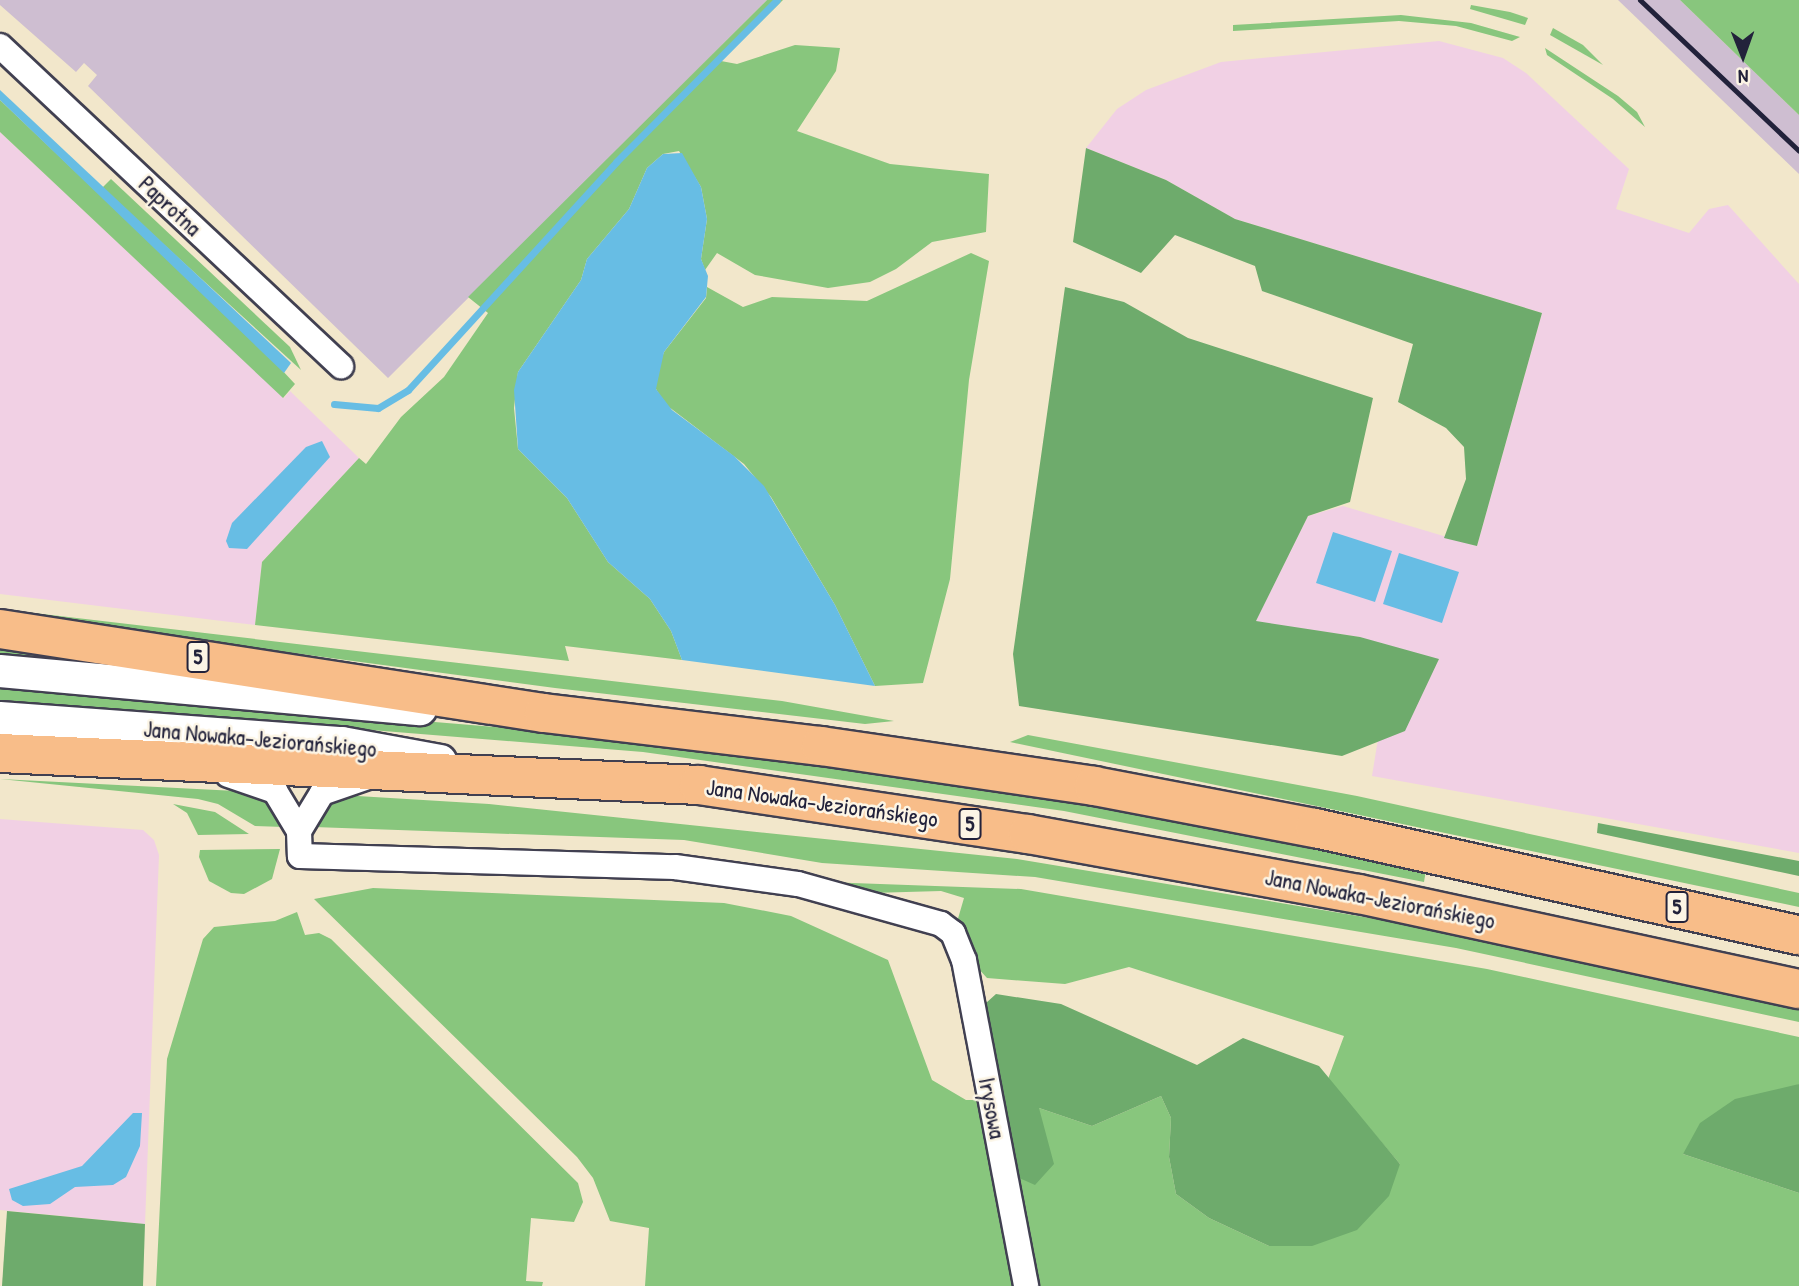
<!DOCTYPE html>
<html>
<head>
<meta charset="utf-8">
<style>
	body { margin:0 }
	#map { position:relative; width:1799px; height:1286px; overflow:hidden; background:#f2e7cb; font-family:"Patrick Hand",sans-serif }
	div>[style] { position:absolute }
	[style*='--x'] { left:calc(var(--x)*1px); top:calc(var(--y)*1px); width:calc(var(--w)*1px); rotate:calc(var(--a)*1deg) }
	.built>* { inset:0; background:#f1d0e4 }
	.industrial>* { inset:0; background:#cebed1 }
	.green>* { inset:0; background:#88c67d }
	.forest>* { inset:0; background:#6eab6c }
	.water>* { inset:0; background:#67bde4 }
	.stream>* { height:7px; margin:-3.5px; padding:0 3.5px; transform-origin:3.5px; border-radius:3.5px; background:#67bde4 }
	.roads { filter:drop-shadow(2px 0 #414051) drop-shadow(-2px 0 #414051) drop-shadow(0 2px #414051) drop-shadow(0 -2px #414051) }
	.minor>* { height:24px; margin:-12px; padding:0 12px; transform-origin:12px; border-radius:12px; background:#fff }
	.tertiary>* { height:32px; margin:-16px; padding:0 16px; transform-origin:16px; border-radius:16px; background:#fff }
	.primary>* { height:38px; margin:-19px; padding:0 19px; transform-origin:19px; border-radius:19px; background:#f8bd89 }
	.rail>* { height:5px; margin:-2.5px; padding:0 2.5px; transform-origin:2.5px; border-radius:2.5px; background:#22223b }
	span { translate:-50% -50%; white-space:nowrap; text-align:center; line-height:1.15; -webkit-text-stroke:5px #fcf5e5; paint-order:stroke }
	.shield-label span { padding:2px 5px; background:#fcf5e5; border:2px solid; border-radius:5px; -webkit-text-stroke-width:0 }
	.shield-label { font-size:21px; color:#22223b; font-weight:700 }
	.street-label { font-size:23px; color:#22223b }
	.north { position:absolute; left:1708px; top:21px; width:70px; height:70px; -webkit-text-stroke:5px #fcf5e5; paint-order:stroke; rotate:179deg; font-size:19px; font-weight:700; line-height:28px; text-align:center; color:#22223b }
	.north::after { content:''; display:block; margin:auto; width:24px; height:32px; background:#22223b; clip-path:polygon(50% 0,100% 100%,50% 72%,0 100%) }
</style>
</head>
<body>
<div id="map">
	<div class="built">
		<i style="clip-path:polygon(1439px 41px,1503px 58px,1526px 73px,1629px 169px,1616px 209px,1689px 233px,1709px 209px,1728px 205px,1799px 284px,1799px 853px,1372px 776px,1378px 739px,1405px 731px,1360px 637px,1255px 622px,1308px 516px,1343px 506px,1477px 546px,1542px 313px,1235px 219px,1166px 180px,1086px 148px,1117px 109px,1146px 90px,1221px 62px)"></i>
		<i style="clip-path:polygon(0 132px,284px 398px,290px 391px,359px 458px,262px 562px,255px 625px,0 594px)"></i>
		<i style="clip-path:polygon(0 819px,143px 830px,154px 840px,159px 855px,145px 1224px,0 1210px)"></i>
	</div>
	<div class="industrial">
		<i style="clip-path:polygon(0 0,767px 0,388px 378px,88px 86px,97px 75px,84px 63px,76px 72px,0 5px)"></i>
		<i style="clip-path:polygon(1618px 0,1680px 0,1799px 115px,1799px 174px)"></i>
	</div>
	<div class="green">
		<i style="clip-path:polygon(767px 0,783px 0,721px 61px,737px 64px,795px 45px,840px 48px,836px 71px,797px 131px,890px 164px,989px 174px,986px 232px,932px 242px,896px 269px,870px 282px,828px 288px,755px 275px,717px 253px,705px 270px,701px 259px,707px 219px,701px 187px,679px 151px,663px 154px,647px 168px,629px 209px,587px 259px,581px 280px,518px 372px,514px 408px,518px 449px,567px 498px,608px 562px,650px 599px,671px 631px,682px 660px,565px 646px,569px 661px,255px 625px,262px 562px,359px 458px,366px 464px,401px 417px,444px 377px,488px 313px,468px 297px)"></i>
		<i style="clip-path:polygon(1680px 0,1799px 0,1799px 115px)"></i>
		<i style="clip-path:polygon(1471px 5px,1510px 12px,1528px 18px,1525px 25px,1470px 9px)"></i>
		<i style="clip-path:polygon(1401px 15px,1471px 23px,1520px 37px,1512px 41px,1456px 26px,1399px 21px,1233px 31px,1233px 25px)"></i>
		<i style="clip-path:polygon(1553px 28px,1583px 45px,1603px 65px,1550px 35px)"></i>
		<i style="clip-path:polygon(1545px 48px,1618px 96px,1637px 112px,1645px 127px,1613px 99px,1547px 55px)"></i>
		<i style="clip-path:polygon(0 100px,266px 353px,295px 384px,283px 398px,0 132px)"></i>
		<i style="clip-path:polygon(111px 179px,290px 347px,301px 370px,102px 188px)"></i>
		<i style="clip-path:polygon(971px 253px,989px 261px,969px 380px,950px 579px,923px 683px,875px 686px,835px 605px,771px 497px,744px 464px,665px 404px,656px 389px,656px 374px,664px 352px,706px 298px,707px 287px,743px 307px,772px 297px,867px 301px)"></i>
		<i style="clip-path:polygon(0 609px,782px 701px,894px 721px,865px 724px,555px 688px,17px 616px,0 614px)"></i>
		<i style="clip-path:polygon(0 644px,165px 669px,0 657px)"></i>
		<i style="clip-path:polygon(0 686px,650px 740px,1072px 798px,1426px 870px,1424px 882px,1064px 811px,643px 752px,0 700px)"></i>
		<i style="clip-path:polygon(1028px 735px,1357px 796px,1799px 893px,1799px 907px,1010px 742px)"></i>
		<i style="clip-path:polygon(0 779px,258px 792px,284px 827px,255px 826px,218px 804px,198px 799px)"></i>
		<i style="clip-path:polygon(341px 795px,489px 804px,1017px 859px,1448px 931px,1799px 1006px,1799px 1022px,1456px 948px,1035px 877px,822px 863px,684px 840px,314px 827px,318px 808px)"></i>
		<i style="clip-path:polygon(173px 804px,215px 812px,249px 834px,198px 835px,187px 813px)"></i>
		<i style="clip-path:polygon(280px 849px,272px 879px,244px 894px,231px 893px,209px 881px,199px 857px,200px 850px)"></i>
		<i style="clip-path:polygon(825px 882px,1021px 889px,1487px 969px,1799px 1037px,1799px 1084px,1683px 1154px,1799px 1193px,1799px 1286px,1037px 1286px,1017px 1177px,1039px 1108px,1092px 1126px,1161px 1096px,1171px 1118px,1169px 1157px,1176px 1194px,1209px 1218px,1269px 1246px,1400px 1164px,1328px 1079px,1344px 1036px,1129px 967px,1065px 984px,987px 978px,977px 967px,957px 922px,964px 898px,941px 891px,871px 893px)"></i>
		<i style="clip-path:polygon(373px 888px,724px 903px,791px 916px,888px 960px,932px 1080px,966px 1100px,980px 1100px,1013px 1286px,645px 1286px,649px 1228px,610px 1221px,593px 1178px,577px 1157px,314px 899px)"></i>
		<i style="clip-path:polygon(297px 912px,305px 935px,319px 933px,331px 939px,578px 1183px,583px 1202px,574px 1222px,531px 1218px,526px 1281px,543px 1282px,542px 1286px,156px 1286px,167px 1059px,203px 939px,214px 927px,275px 921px)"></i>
	</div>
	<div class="forest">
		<i style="clip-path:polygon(1086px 148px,1166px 180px,1235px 219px,1542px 313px,1477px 546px,1444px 538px,1466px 479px,1464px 447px,1446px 428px,1398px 402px,1413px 344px,1262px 291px,1255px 266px,1175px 235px,1141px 273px,1073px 242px)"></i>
		<i style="clip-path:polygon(1065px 287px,1124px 302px,1188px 338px,1373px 398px,1350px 502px,1308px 516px,1256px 621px,1360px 637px,1439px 659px,1405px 731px,1342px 756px,1019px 706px,1013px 654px)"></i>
		<i style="clip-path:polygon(1598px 823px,1799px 861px,1799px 876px,1597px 833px)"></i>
		<i style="clip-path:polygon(996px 994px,1061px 1004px,1197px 1065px,1243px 1038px,1319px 1066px,1400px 1164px,1389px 1196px,1357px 1230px,1312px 1246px,1269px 1246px,1209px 1218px,1176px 1194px,1169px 1157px,1171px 1118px,1161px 1096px,1092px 1126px,1039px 1108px,1054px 1164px,1035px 1185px,1017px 1177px,986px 1003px)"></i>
		<i style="clip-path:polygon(1799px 1084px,1799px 1193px,1683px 1154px,1700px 1123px,1735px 1099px)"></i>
		<i style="clip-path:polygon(7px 1211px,145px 1224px,143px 1286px,2px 1286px)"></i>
	</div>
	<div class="water">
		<i style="clip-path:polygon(0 90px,291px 363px,284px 373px,0 100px)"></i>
		<i style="clip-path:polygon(682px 153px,701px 187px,707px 219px,701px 259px,708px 276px,706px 297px,664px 352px,656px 389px,672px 410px,734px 456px,764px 486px,835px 605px,875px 686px,682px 660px,671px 631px,650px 599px,608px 562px,567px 498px,518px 449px,514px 390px,518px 372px,581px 280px,587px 259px,629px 209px,647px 168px,663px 154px)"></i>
		<i style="clip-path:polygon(322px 441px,330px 457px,247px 549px,229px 548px,226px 541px,232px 523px,306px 447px)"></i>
		<i style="clip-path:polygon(1333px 532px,1392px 551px,1375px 602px,1316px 583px)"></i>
		<i style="clip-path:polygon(1399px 553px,1459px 572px,1442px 623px,1383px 604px)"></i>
		<i style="clip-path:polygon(133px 1113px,142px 1113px,140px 1146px,126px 1177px,113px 1185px,75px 1187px,50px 1204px,23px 1206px,12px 1200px,9px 1189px,82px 1166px)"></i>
	</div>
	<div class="stream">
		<i style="--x:334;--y:404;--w:44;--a:5.2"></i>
		<i style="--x:378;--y:408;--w:35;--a:-31"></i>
		<i style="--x:408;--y:390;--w:309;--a:-47.6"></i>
		<i style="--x:616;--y:162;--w:228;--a:-45.2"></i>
	</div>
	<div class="roads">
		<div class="minor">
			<i style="--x:0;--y:46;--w:468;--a:43.2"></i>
			<i style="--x:228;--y:775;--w:50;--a:18.8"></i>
			<i style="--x:275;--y:791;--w:47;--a:59"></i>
			<i style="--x:299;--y:831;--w:25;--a:88"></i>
			<i style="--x:300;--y:856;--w:375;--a:1.7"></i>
			<i style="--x:675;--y:867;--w:124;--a:7.9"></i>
			<i style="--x:798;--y:884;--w:148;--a:15.6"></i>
			<i style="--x:941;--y:924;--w:15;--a:37"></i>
			<i style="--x:953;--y:933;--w:29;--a:68"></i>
			<i style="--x:964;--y:960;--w:332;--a:79.2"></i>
			<i style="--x:299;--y:831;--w:44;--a:-58.8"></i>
			<i style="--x:322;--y:793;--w:49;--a:-19.2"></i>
		</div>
		<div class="tertiary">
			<i style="--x:0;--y:671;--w:422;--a:5.2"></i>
			<i style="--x:0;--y:718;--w:343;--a:4.2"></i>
			<i style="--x:342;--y:743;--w:100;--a:10.4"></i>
		</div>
		<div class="primary">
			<i style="--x:0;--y:629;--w:550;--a:8.78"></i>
			<i style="--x:544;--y:713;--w:279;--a:6.8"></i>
			<i style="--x:821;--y:746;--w:276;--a:8.3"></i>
			<i style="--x:1094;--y:786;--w:225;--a:10.8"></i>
			<i style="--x:1315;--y:828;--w:496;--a:12.5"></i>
			<i style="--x:0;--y:753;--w:700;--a:2.62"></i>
			<i style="--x:699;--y:785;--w:333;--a:8.5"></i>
			<i style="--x:1028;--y:834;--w:336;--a:10.3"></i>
			<i style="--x:1359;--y:894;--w:450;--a:12.2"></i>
		</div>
	</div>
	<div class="rail">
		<i style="--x:1640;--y:0;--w:219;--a:43.5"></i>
	</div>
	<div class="shield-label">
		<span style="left:198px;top:657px">5</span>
		<span style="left:970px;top:824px">5</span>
		<span style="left:1677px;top:907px">5</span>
	</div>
	<div class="street-label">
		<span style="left:170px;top:206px;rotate:43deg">Paprotna</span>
		<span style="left:260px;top:739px;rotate:5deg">Jana Nowaka-Jeziorańskiego</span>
		<span style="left:822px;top:803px;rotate:8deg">Jana Nowaka-Jeziorańskiego</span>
		<span style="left:1380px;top:899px;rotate:11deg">Jana Nowaka-Jeziorańskiego</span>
		<span style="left:992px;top:1108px;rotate:79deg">Irysowa</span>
	</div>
	<div class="north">N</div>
</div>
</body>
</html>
